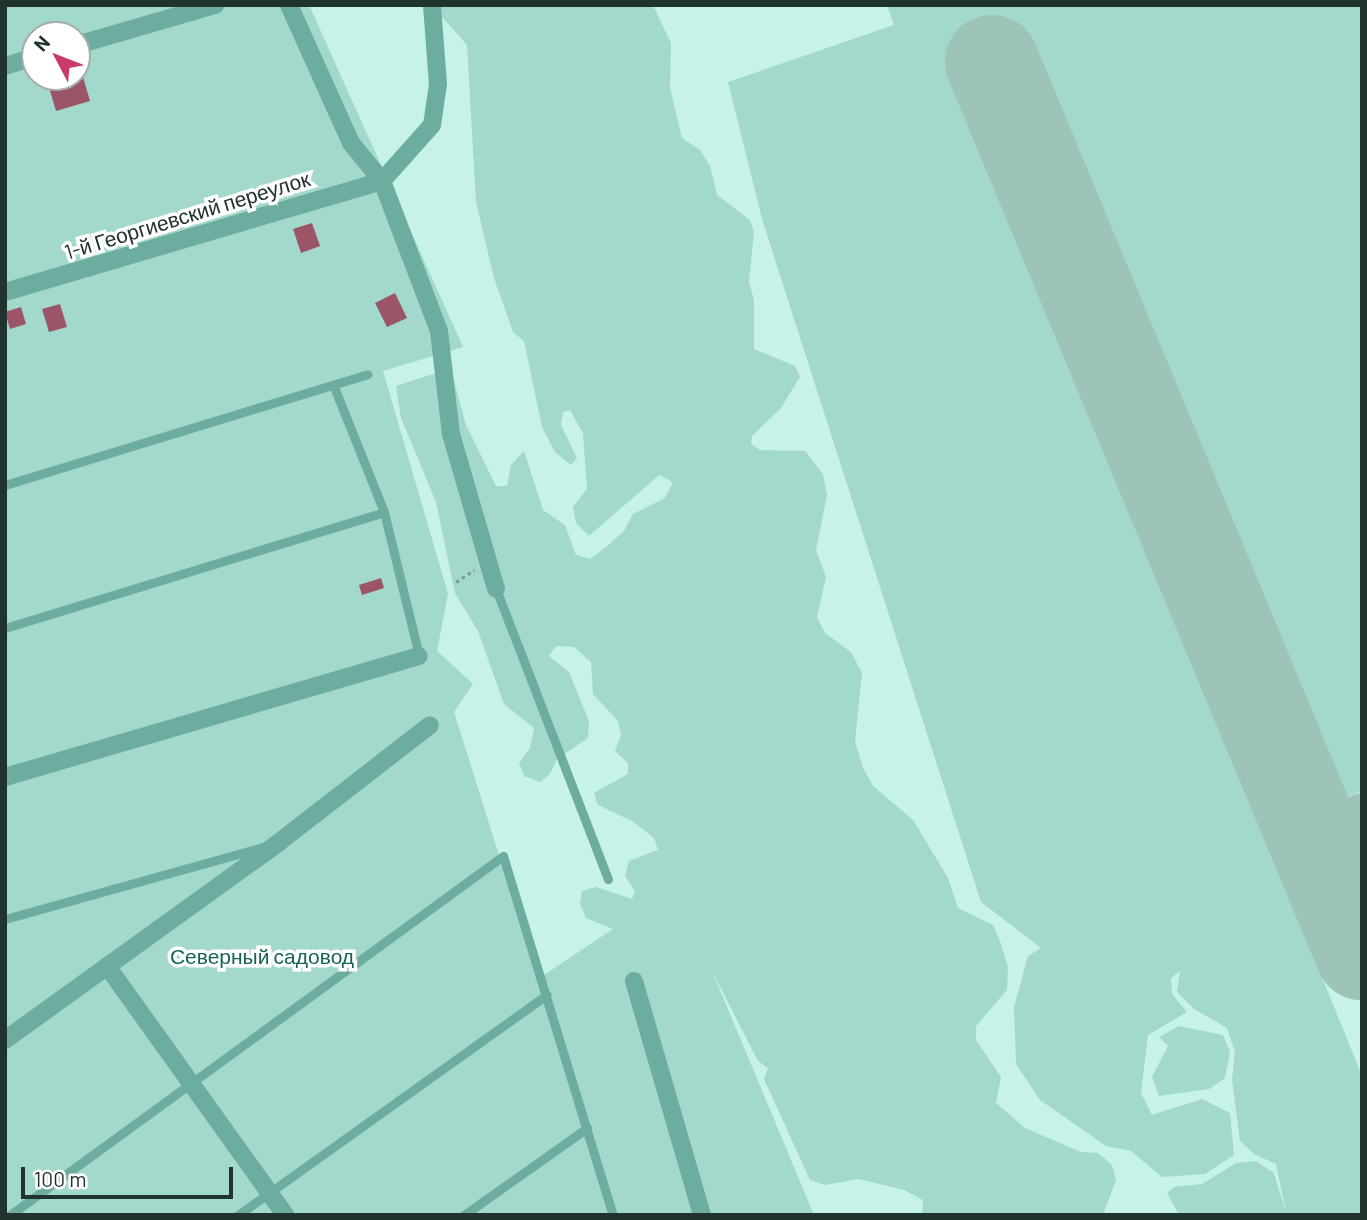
<!DOCTYPE html>
<html>
<head>
<meta charset="utf-8">
<style>
	body { margin:0 }
	#map { position:relative; width:1367px; height:1220px; overflow:hidden; background:#c6f2e7; font-family:Barlow,sans-serif }
	div>[style] { position:absolute }
	[style*='--x'] { left:calc(var(--x)*1px); top:calc(var(--y)*1px); width:calc(var(--w)*1px); rotate:calc(var(--a)*1deg) }
	.green>* { inset:0; background:#a3d8cc }
	.taxiway>* { height:38px; margin:-19px; padding:0 19px; transform-origin:19px; border-radius:19px; background:#9ec4ba }
	.runway>* { height:94px; margin:-47px; padding:0 47px; transform-origin:47px; border-radius:47px; background:#9ec4ba }
	.building>* { inset:0; background:#9b5567 }
	.path>* { height:2.5px; margin-top:-1.25px; transform-origin:0; background:repeating-linear-gradient(90deg,#7c9d95 0 3.5px,transparent 0 7px) }
	.service>* { height:9px; margin:-4.5px; padding:0 4.5px; transform-origin:4.5px; border-radius:4.5px; background:#6dad9f }
	.minor>* { height:18px; margin:-9px; padding:0 9px; transform-origin:9px; border-radius:9px; background:#6dad9f }
	span { translate:-50% -50%; white-space:nowrap; text-align:center; line-height:1.15; -webkit-text-stroke:7px #fff; paint-order:stroke }
	.street-label { font-size:21px; color:#21332f }
	.park-label { font-size:21px; color:#176356 }
	.frame { position:absolute; inset:0; border:7px solid #21332f; pointer-events:none }
	.north { position:absolute; left:21px; top:21px; width:70px; height:70px; box-sizing:border-box; background:#fff; border:2px solid #a6adac; border-radius:50%; rotate:312deg; font-size:19px; font-weight:700; line-height:28px; text-align:center; color:#21332f }
	.north::after { content:''; display:block; margin:auto; width:24px; height:32px; background:#c73a6a; clip-path:polygon(50% 0,100% 100%,50% 72%,0 100%) }
	.scale { position:absolute; left:21px; top:1167px; width:212px; height:32px; box-sizing:border-box; border:4px solid #21332f; border-top:0; padding-left:9px; font-size:21px; line-height:24px; white-space:nowrap; color:#21332f; -webkit-text-stroke:5px #fff; paint-order:stroke }
</style>
</head>
<body>
<div id="map">
	<div class="green">
		<i style="clip-path:polygon(evenodd,5px 5px,309px 5px,463px 347px,383px 371px,448px 594px,437px 651px,473px 684px,454px 712px,538px 979px,613px 929px,586px 918px,580px 904px,582px 891px,596px 887px,632px 899px,635px 891px,625px 876px,629px 861px,658px 850px,654px 838px,632px 821px,598px 805px,594px 793px,628px 774px,628px 763px,615px 751px,621px 735px,618px 721px,593px 694px,591px 662px,574px 647px,556px 646px,549px 656px,569px 672px,589px 721px,588px 738px,557px 759px,550px 774px,540px 782px,524px 776px,519px 763px,530px 748px,534px 728px,504px 704px,478px 631px,455px 593px,436px 502px,401px 418px,396px 386px,433px 374px,454px 381px,466px 425px,496px 486px,507px 486px,511px 465px,524px 451px,543px 510px,565px 525px,576px 555px,590px 559px,606px 547px,624px 531px,633px 514px,665px 498px,673px 482px,659px 475px,589px 536px,576px 523px,573px 507px,587px 489px,583px 433px,570px 410px,563px 412px,561px 425px,577px 458px,571px 465px,555px 452px,542px 427px,524px 341px,513px 332px,494px 278px,476px 202px,467px 45px,442px 17px,441px 5px,653px 5px,671px 43px,670px 88px,682px 138px,700px 150px,710px 166px,717px 195px,750px 220px,754px 232px,749px 282px,754px 300px,754px 349px,795px 366px,800px 377px,781px 408px,752px 436px,751px 444px,760px 450px,805px 451px,823px 474px,827px 495px,816px 550px,826px 577px,817px 617px,825px 633px,851px 652px,862px 673px,855px 741px,863px 768px,873px 786px,913px 820px,948px 878px,958px 908px,993px 925px,1000px 941px,1008px 967px,1007px 990px,976px 1026px,976px 1040px,1001px 1077px,996px 1103px,1025px 1128px,1081px 1152px,1098px 1153px,1112px 1165px,1116px 1180px,1103px 1215px,922px 1215px,923px 1200px,904px 1190px,859px 1179px,825px 1185px,810px 1180px,764px 1079px,768px 1068px,758px 1061px,712px 971px,814px 1215px,5px 1215px,5px 5px,35px 35px,77px 35px,77px 77px,35px 77px,35px 35px)"></i>
		<i style="clip-path:polygon(887px 5px,1362px 5px,1362px 791px,1347px 797px,1024px 43px,955px 71px,1362px 1076px,1362px 1215px,1179px 1215px,1167px 1193px,1174px 1187px,1202px 1184px,1236px 1163px,1256px 1161px,1274px 1173px,1286px 1213px,1276px 1164px,1254px 1154px,1240px 1141px,1232px 1080px,1235px 1052px,1227px 1028px,1194px 1009px,1177px 992px,1180px 971px,1171px 978px,1172px 994px,1187px 1012px,1148px 1035px,1141px 1093px,1152px 1115px,1202px 1099px,1230px 1113px,1234px 1155px,1205px 1174px,1162px 1177px,1131px 1151px,1106px 1146px,1040px 1100px,1016px 1064px,1014px 1007px,1028px 956px,1041px 948px,981px 902px,762px 219px,728px 82px,894px 25px)"></i>
		<i style="clip-path:polygon(1179px 1026px,1223px 1035px,1230px 1052px,1225px 1078px,1209px 1089px,1159px 1096px,1152px 1077px,1168px 1046px,1159px 1037px)"></i>
	</div>
	<div class="taxiway">
		<i style="--x:1301;--y:805;--w:28;--a:39"></i>
		<i style="--x:1323;--y:823;--w:13;--a:0"></i>
		<i style="--x:1336;--y:823;--w:28;--a:-23"></i>
		<i style="--x:1325;--y:863;--w:29;--a:-86"></i>
		<i style="--x:1327;--y:834;--w:14;--a:-51"></i>
	</div>
	<div class="runway">
		<i style="--x:992;--y:62;--w:965;--a:67.45"></i>
	</div>
	<div class="building">
		<i style="clip-path:polygon(46px 77px,83px 77px,90px 101px,56px 111px)"></i>
		<i style="clip-path:polygon(312px 223px,320px 246px,301px 253px,293px 229px)"></i>
		<i style="clip-path:polygon(395px 293px,407px 318px,387px 327px,375px 303px)"></i>
		<i style="clip-path:polygon(60px 304px,67px 327px,49px 332px,42px 309px)"></i>
		<i style="clip-path:polygon(21px 307px,26px 324px,10px 329px,5px 312px)"></i>
		<i style="clip-path:polygon(381px 578px,384px 588px,362px 595px,359px 585px)"></i>
	</div>
	<div class="path">
		<i style="--x:456;--y:582;--w:22;--a:-34"></i>
	</div>
	<div class="service">
		<i style="--x:334;--y:387;--w:135;--a:68.2"></i>
		<i style="--x:384;--y:512;--w:148;--a:76.3"></i>
		<i style="--x:5;--y:485;--w:379;--a:-17"></i>
		<i style="--x:496;--y:589;--w:311;--a:68.9"></i>
		<i style="--x:5;--y:628;--w:396;--a:-17"></i>
		<i style="--x:5;--y:919;--w:268;--a:-15.6"></i>
		<i style="--x:10;--y:1215;--w:610;--a:-36.06"></i>
		<i style="--x:503;--y:856;--w:375;--a:73"></i>
		<i style="--x:238;--y:1215;--w:379;--a:-35.5"></i>
		<i style="--x:464;--y:1215;--w:151;--a:-35.3"></i>
	</div>
	<div class="minor">
		<i style="--x:432;--y:5;--w:79;--a:85.7"></i>
		<i style="--x:438;--y:84;--w:41;--a:98.3"></i>
		<i style="--x:432;--y:125;--w:75;--a:131.8"></i>
		<i style="--x:382;--y:181;--w:160;--a:69.2"></i>
		<i style="--x:439;--y:331;--w:104;--a:83.4"></i>
		<i style="--x:451;--y:434;--w:161;--a:73.8"></i>
		<i style="--x:77;--y:45;--w:144;--a:-16.2"></i>
		<i style="--x:5;--y:66;--w:31;--a:-17"></i>
		<i style="--x:5;--y:292;--w:393;--a:-16.4"></i>
		<i style="--x:382;--y:181;--w:49;--a:-129.2"></i>
		<i style="--x:351;--y:143;--w:151;--a:-114.2"></i>
		<i style="--x:5;--y:777;--w:431;--a:-16.3"></i>
		<i style="--x:107;--y:966;--w:306;--a:54.4"></i>
		<i style="--x:634;--y:981;--w:244;--a:73.8"></i>
		<i style="--x:5;--y:1040;--w:337;--a:-35.8"></i>
		<i style="--x:278;--y:843;--w:192;--a:-37.8"></i>
	</div>
	<div class="street-label">
		<span style="left:187px;top:215px;rotate:-17deg">1-й Георгиевский переулок</span>
	</div>
	<div class="park-label">
		<span style="left:262px;top:956px">Северный садовод</span>
	</div>
	<div class="frame"></div>
	<div class="north">N</div>
	<div class="scale">100 m</div>
</div>
</body>
</html>
